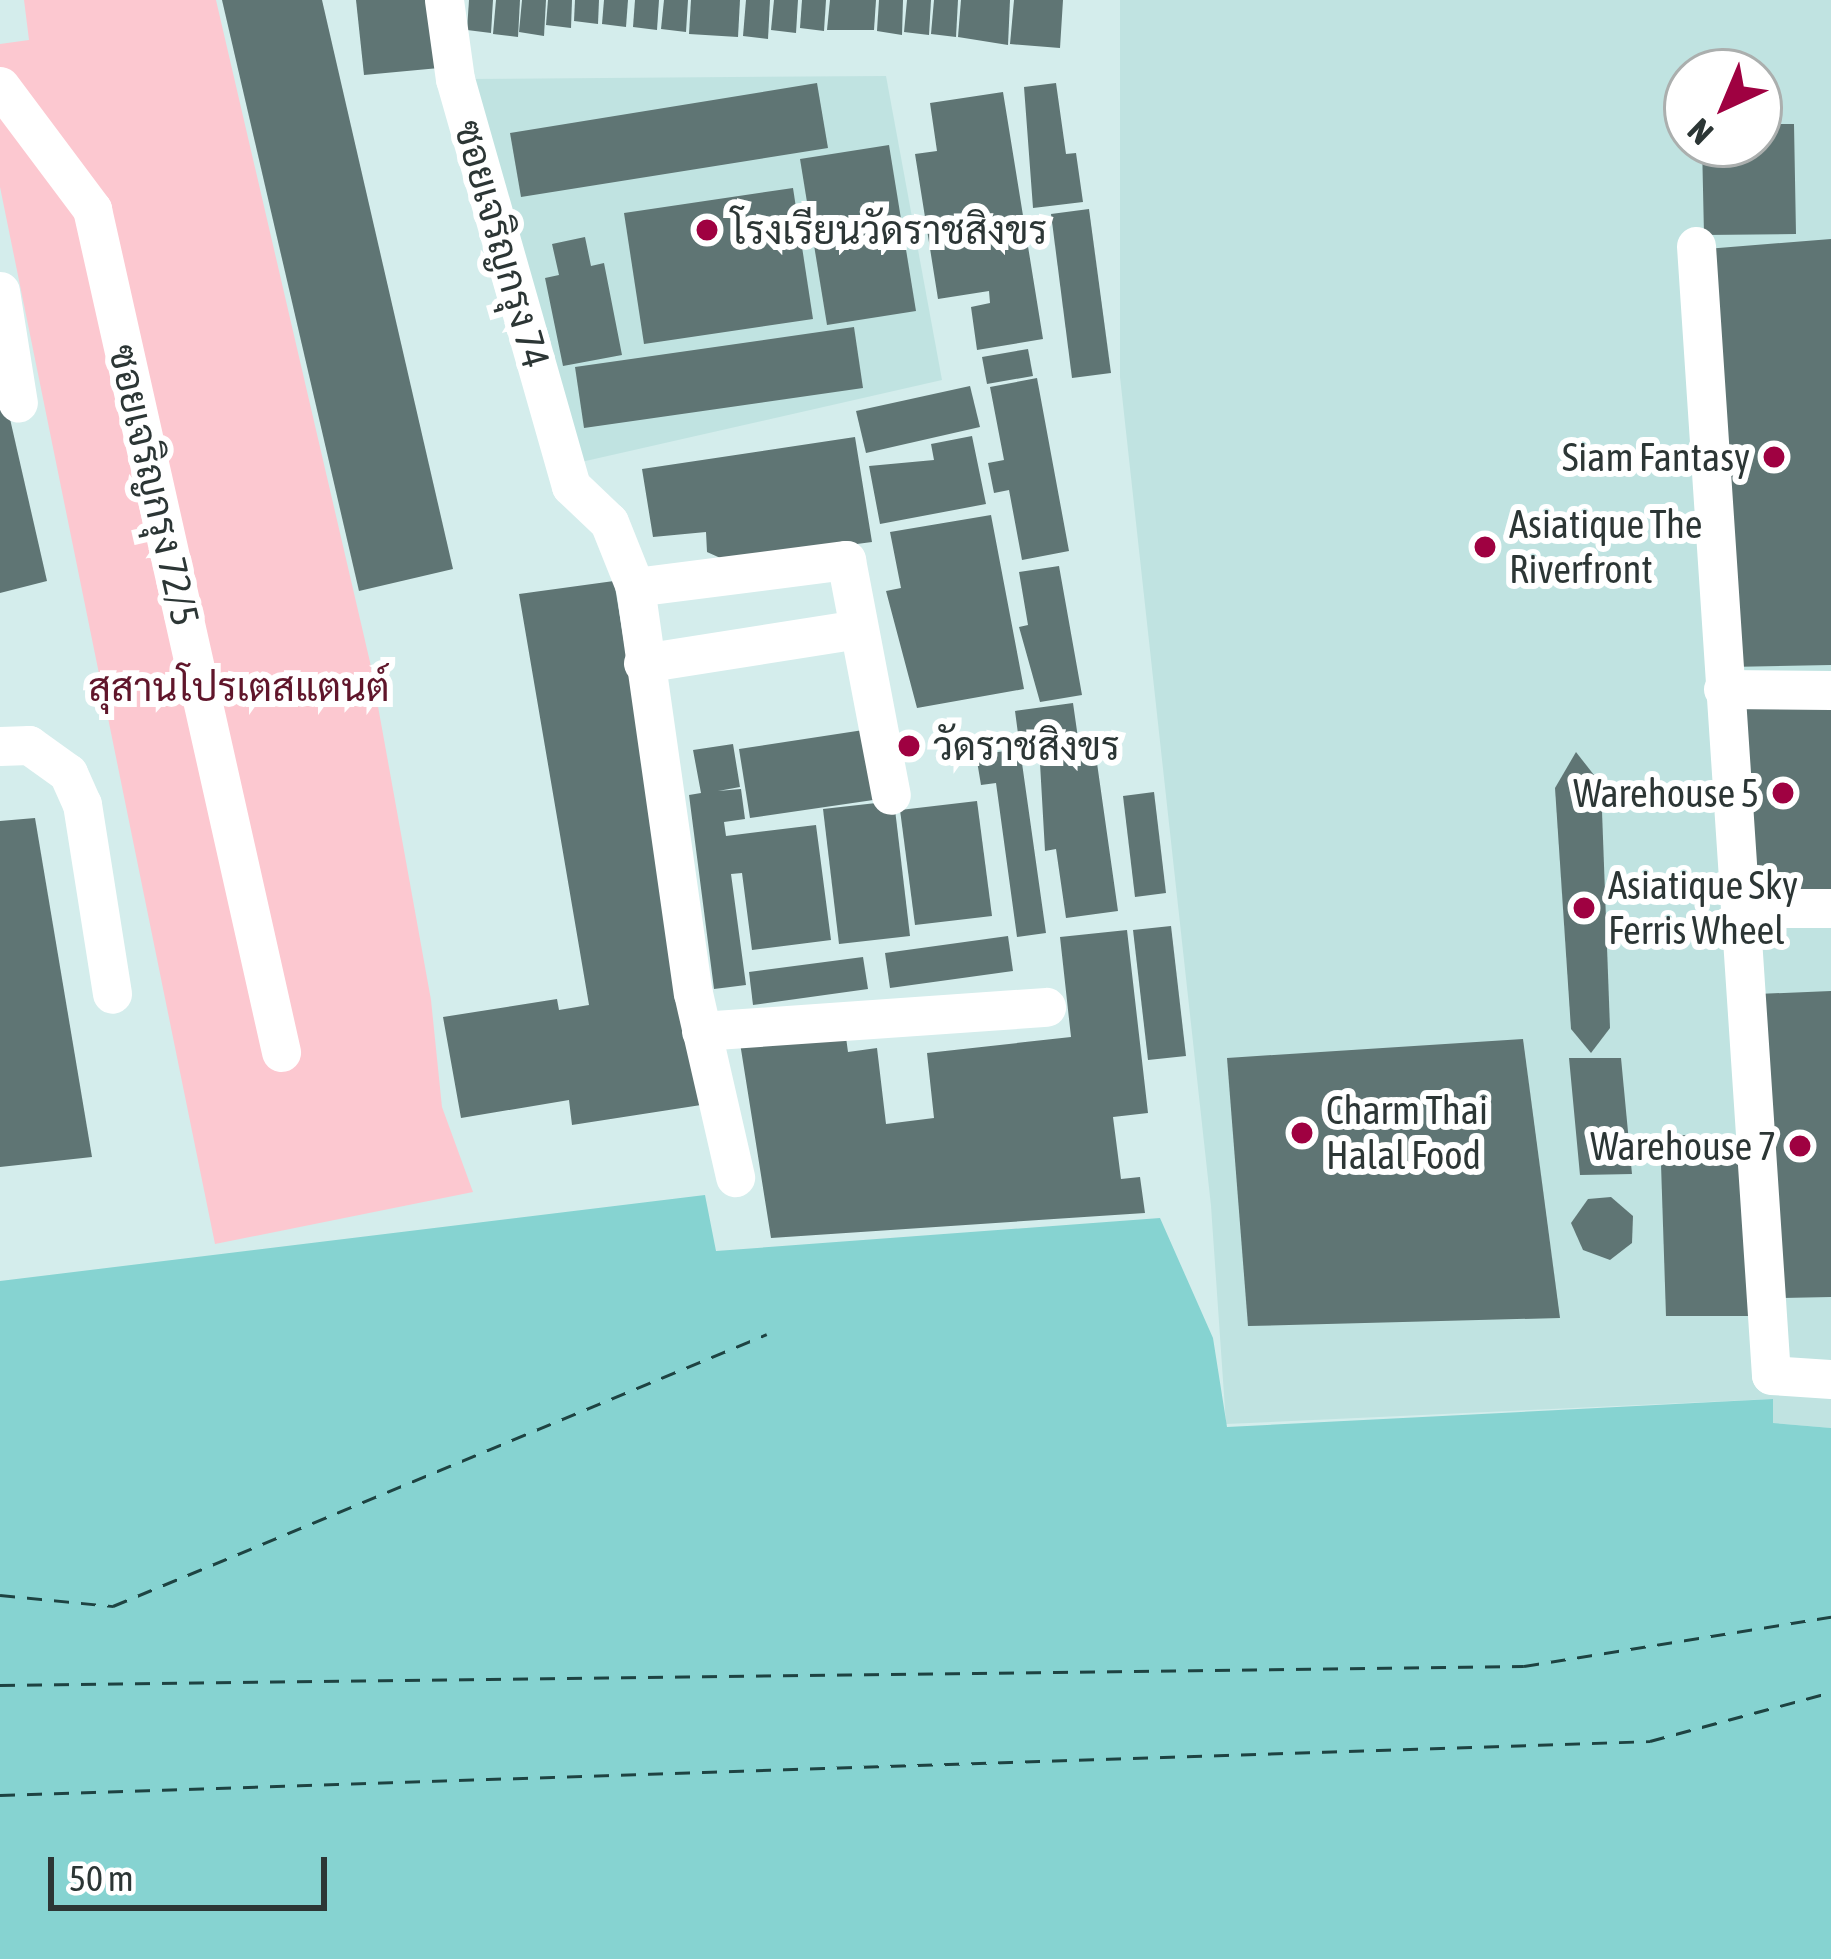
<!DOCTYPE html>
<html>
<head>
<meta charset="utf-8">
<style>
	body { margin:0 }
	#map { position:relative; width:1831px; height:1959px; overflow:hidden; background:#d4edec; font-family:"Asap Condensed",Sarabun,sans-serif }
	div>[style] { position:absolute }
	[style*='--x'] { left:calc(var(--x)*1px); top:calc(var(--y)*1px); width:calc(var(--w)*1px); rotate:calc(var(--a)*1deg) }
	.built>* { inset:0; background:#c0e3e1 }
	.green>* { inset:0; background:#fcc8d0 }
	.water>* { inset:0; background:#86d3d1 }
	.ferry>* { height:3px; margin-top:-1.5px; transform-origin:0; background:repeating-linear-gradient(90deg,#1e4342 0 15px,transparent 0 27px) }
	.building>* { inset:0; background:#5f7574 }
	.minor>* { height:39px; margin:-19.5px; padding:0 19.5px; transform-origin:19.5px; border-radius:19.5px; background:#fff }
	.dots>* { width:33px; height:33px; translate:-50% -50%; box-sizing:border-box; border:6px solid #fff; border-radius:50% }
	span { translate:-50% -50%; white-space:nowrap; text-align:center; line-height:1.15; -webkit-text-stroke:12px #fff; paint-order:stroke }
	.poi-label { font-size:39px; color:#2c3635 }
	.left { translate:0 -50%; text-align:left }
	.right { translate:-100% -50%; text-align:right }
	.street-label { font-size:39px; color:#2c3635 }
	.park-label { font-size:39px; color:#60162b }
	.north { position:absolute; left:1663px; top:48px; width:120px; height:120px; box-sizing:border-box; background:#fff; border:3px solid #abafae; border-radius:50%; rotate:224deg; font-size:33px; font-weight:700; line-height:48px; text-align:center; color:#2c3635 }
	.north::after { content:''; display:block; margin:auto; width:42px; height:54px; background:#9f0141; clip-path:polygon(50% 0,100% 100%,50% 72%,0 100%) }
	.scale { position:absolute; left:48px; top:1857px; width:279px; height:54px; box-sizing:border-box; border:6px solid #2c3635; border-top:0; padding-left:15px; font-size:36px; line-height:42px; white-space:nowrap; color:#2c3635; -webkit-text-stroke:9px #fff; paint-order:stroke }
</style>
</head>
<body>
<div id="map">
	<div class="built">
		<i style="clip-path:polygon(evenodd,1120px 0,1831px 0,1831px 1428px,1773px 1423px,1772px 1399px,1226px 1424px,1211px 1206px,1120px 377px,1120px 0,1687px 72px,1759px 72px,1759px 144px,1687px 144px,1687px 72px)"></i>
		<i style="clip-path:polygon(886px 76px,942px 380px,568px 465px,457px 79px)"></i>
	</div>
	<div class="green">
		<i style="clip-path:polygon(24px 0,216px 0,370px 662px,431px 1000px,442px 1107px,473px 1192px,215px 1244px,0 187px,0 44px,29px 40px)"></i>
	</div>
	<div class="water">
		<i style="clip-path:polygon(705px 1195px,716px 1251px,1160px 1218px,1213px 1338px,1227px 1427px,1773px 1399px,1773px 1423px,1831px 1428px,1831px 1959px,0 1959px,0 1281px)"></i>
	</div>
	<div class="ferry">
		<i style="--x:0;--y:1595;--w:114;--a:5.6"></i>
		<i style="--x:113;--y:1606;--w:708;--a:-22.58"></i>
		<i style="--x:0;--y:1685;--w:1524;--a:-0.71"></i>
		<i style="--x:1524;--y:1666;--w:311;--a:-9.1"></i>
		<i style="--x:0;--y:1795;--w:1651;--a:-1.87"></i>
		<i style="--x:1650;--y:1741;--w:188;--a:-15.1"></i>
	</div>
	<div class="building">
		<i style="clip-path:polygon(222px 0,322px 0,453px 569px,359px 591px)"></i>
		<i style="clip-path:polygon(356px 0,432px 0,439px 68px,364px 75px)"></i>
		<i style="clip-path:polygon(469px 0,493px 0,491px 33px,467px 30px)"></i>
		<i style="clip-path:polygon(496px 0,520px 0,518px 37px,493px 34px)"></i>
		<i style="clip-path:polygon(522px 0,546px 0,544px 36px,519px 32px)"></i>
		<i style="clip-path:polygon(548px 0,572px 0,571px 28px,546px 25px)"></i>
		<i style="clip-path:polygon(575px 0,599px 0,598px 24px,574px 21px)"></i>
		<i style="clip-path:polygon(604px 0,628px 0,626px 27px,602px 24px)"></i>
		<i style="clip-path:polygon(635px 0,659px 0,657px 30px,633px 27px)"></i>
		<i style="clip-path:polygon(664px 0,688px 0,686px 32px,661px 29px)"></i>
		<i style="clip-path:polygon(691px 0,740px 0,738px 37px,689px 34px)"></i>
		<i style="clip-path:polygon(746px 0,770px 0,768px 39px,743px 36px)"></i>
		<i style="clip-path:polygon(774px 0,798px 0,796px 33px,771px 30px)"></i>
		<i style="clip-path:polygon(802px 0,826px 0,824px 31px,800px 28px)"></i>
		<i style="clip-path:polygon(830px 0,876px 0,874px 30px,827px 30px)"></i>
		<i style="clip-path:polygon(879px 0,903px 0,902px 35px,877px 31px)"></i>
		<i style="clip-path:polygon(907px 0,931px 0,929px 35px,904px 32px)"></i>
		<i style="clip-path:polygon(934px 0,958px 0,956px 37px,931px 34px)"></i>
		<i style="clip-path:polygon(961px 0,1010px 0,1008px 45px,958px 37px)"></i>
		<i style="clip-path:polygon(1014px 0,1063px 0,1060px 48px,1010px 44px)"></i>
		<i style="clip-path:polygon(817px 83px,828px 148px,521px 197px,510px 133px)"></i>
		<i style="clip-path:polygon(1056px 83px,1066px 154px,1076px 153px,1083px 202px,1033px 208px,1024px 87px)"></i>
		<i style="clip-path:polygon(1003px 92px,1043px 339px,977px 350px,971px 307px,990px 303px,989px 291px,938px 299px,915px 154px,937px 151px,930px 103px)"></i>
		<i style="clip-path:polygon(1759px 124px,1794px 124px,1796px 234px,1704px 235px,1702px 144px,1759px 144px)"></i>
		<i style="clip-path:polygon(889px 145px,916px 311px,827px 325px,800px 159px)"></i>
		<i style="clip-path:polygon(793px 188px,813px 319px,644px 344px,624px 213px)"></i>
		<i style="clip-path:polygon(1089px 209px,1111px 373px,1072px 378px,1051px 214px)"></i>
		<i style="clip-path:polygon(585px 237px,591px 266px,604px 263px,622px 355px,563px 366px,545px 278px,559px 275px,552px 244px)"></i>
		<i style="clip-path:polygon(1831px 239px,1831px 665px,1728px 667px,1706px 249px)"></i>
		<i style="clip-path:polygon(854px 327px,863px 388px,584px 428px,575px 367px)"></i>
		<i style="clip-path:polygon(1028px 349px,1033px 376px,987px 384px,982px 357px)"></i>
		<i style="clip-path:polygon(0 375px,47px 581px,0 593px)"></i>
		<i style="clip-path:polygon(1037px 378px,1069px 551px,1022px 560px,1009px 490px,994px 493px,988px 463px,1004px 460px,990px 387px)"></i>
		<i style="clip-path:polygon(970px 386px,980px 427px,866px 453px,856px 411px)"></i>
		<i style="clip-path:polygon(972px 436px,986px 504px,880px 524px,869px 466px,934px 460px,931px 444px)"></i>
		<i style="clip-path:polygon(855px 437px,872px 542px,727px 561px,707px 552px,706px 532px,653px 537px,642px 469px)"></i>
		<i style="clip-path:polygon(991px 515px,1024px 689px,917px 708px,886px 591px,901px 588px,890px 532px)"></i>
		<i style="clip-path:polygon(1059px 566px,1082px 695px,1040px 702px,1019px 627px,1028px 625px,1019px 572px)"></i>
		<i style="clip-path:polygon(614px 581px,701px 1105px,572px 1125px,569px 1100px,461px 1118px,443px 1017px,557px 999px,559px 1010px,589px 1005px,519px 594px)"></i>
		<i style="clip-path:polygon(1723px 689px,1831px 690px,1831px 896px,1747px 899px)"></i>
		<i style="clip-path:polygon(1073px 703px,1081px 759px,1096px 756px,1118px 911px,1066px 918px,1056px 849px,1045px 851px,1039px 746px,1020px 749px,1015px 711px)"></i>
		<i style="clip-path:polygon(870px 729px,880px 799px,750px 818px,739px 749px)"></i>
		<i style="clip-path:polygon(733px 744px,740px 787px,718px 791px,741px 789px,745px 819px,724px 822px,726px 836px,816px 825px,831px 940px,752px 950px,742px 873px,731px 874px,746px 985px,714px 989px,689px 795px,701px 793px,693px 750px)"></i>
		<i style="clip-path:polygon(1020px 749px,1046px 933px,1017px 937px,996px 783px,981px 785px,976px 755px)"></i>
		<i style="clip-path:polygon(1576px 752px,1601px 784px,1610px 1028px,1591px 1053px,1571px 1029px,1555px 788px)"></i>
		<i style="clip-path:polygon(1154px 792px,1166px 893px,1135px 897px,1123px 796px)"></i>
		<i style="clip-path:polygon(894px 801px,910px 936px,839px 944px,823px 809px)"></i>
		<i style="clip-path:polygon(977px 801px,992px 916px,915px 925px,900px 810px)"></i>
		<i style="clip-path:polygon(35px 818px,92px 1157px,0 1167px,0 821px)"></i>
		<i style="clip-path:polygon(1171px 926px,1186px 1056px,1148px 1060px,1133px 930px)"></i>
		<i style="clip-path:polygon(1127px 930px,1148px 1113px,1113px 1117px,1121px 1179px,1140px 1177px,1145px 1213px,771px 1238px,740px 1043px,845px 1030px,848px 1052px,877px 1048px,886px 1124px,934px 1118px,927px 1053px,1071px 1037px,1060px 937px)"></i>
		<i style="clip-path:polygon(1008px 936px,1013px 971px,890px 988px,885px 953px)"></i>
		<i style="clip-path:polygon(863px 957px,868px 989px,753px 1005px,749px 972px)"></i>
		<i style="clip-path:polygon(1831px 991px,1831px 1297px,1782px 1298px,1757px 994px)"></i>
		<i style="clip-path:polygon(1523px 1039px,1560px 1318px,1248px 1326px,1227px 1058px)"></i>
		<i style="clip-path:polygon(1569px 1058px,1621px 1058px,1632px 1174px,1580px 1175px)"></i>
		<i style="clip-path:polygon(1660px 1134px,1747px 1138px,1756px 1316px,1666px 1316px)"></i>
		<i style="clip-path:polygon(1611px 1197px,1633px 1216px,1632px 1243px,1610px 1260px,1583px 1250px,1571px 1223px,1588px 1199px)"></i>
	</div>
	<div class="minor">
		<i style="--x:444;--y:0;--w:80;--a:82.1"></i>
		<i style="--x:455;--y:79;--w:423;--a:74.1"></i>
		<i style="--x:571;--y:486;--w:52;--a:43.5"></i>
		<i style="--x:609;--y:522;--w:70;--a:68.2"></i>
		<i style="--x:635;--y:587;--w:410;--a:81.9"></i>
		<i style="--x:693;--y:993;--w:189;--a:77.1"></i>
		<i style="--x:0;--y:86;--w:154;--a:53.2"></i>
		<i style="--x:92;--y:209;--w:864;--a:77.36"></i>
		<i style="--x:1696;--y:246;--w:1131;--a:86.2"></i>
		<i style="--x:1771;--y:1375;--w:60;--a:3.8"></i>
		<i style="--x:0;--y:291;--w:113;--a:80.9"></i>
		<i style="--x:635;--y:587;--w:213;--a:-7.3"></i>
		<i style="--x:846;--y:560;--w:239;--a:79.2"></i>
		<i style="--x:643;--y:663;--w:218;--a:-9"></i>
		<i style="--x:1723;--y:689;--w:108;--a:0.5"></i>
		<i style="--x:0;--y:746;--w:29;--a:-2"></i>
		<i style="--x:29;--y:745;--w:48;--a:35.7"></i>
		<i style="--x:68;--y:773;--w:34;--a:66"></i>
		<i style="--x:82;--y:804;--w:192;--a:81"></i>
		<i style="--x:1740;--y:908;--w:91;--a:0"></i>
		<i style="--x:701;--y:1031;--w:346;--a:-4"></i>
	</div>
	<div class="dots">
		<i style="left:707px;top:230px;background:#9f0141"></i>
		<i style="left:1774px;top:457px;background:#9f0141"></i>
		<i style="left:1485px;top:547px;background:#9f0141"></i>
		<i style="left:909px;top:746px;background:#9f0141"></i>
		<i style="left:1783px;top:793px;background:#9f0141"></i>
		<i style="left:1584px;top:908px;background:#9f0141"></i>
		<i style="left:1302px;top:1133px;background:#9f0141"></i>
		<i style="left:1800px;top:1146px;background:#9f0141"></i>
	</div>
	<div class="poi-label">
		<span class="left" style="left:731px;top:230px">โรงเรียนวัดราชสิงขร</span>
		<span class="right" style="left:1750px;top:457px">Siam Fantasy</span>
		<span class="left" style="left:1509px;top:547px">Asiatique The<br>Riverfront</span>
		<span class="left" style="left:933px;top:746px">วัดราชสิงขร</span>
		<span class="right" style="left:1759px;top:793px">Warehouse 5</span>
		<span class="left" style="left:1608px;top:908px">Asiatique Sky<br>Ferris Wheel</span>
		<span class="left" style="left:1326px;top:1133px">Charm Thai<br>Halal Food</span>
		<span class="right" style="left:1776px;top:1146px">Warehouse 7</span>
	</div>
	<div class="street-label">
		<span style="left:502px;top:244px;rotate:74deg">ซอยเจริญกรุง 74</span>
		<span style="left:154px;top:485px;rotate:77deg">ซอยเจริญกรุง 72/5</span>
	</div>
	<div class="park-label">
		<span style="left:239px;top:687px">สุสานโปรเตสแตนต์</span>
	</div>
	<div class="north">N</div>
	<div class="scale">50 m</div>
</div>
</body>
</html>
